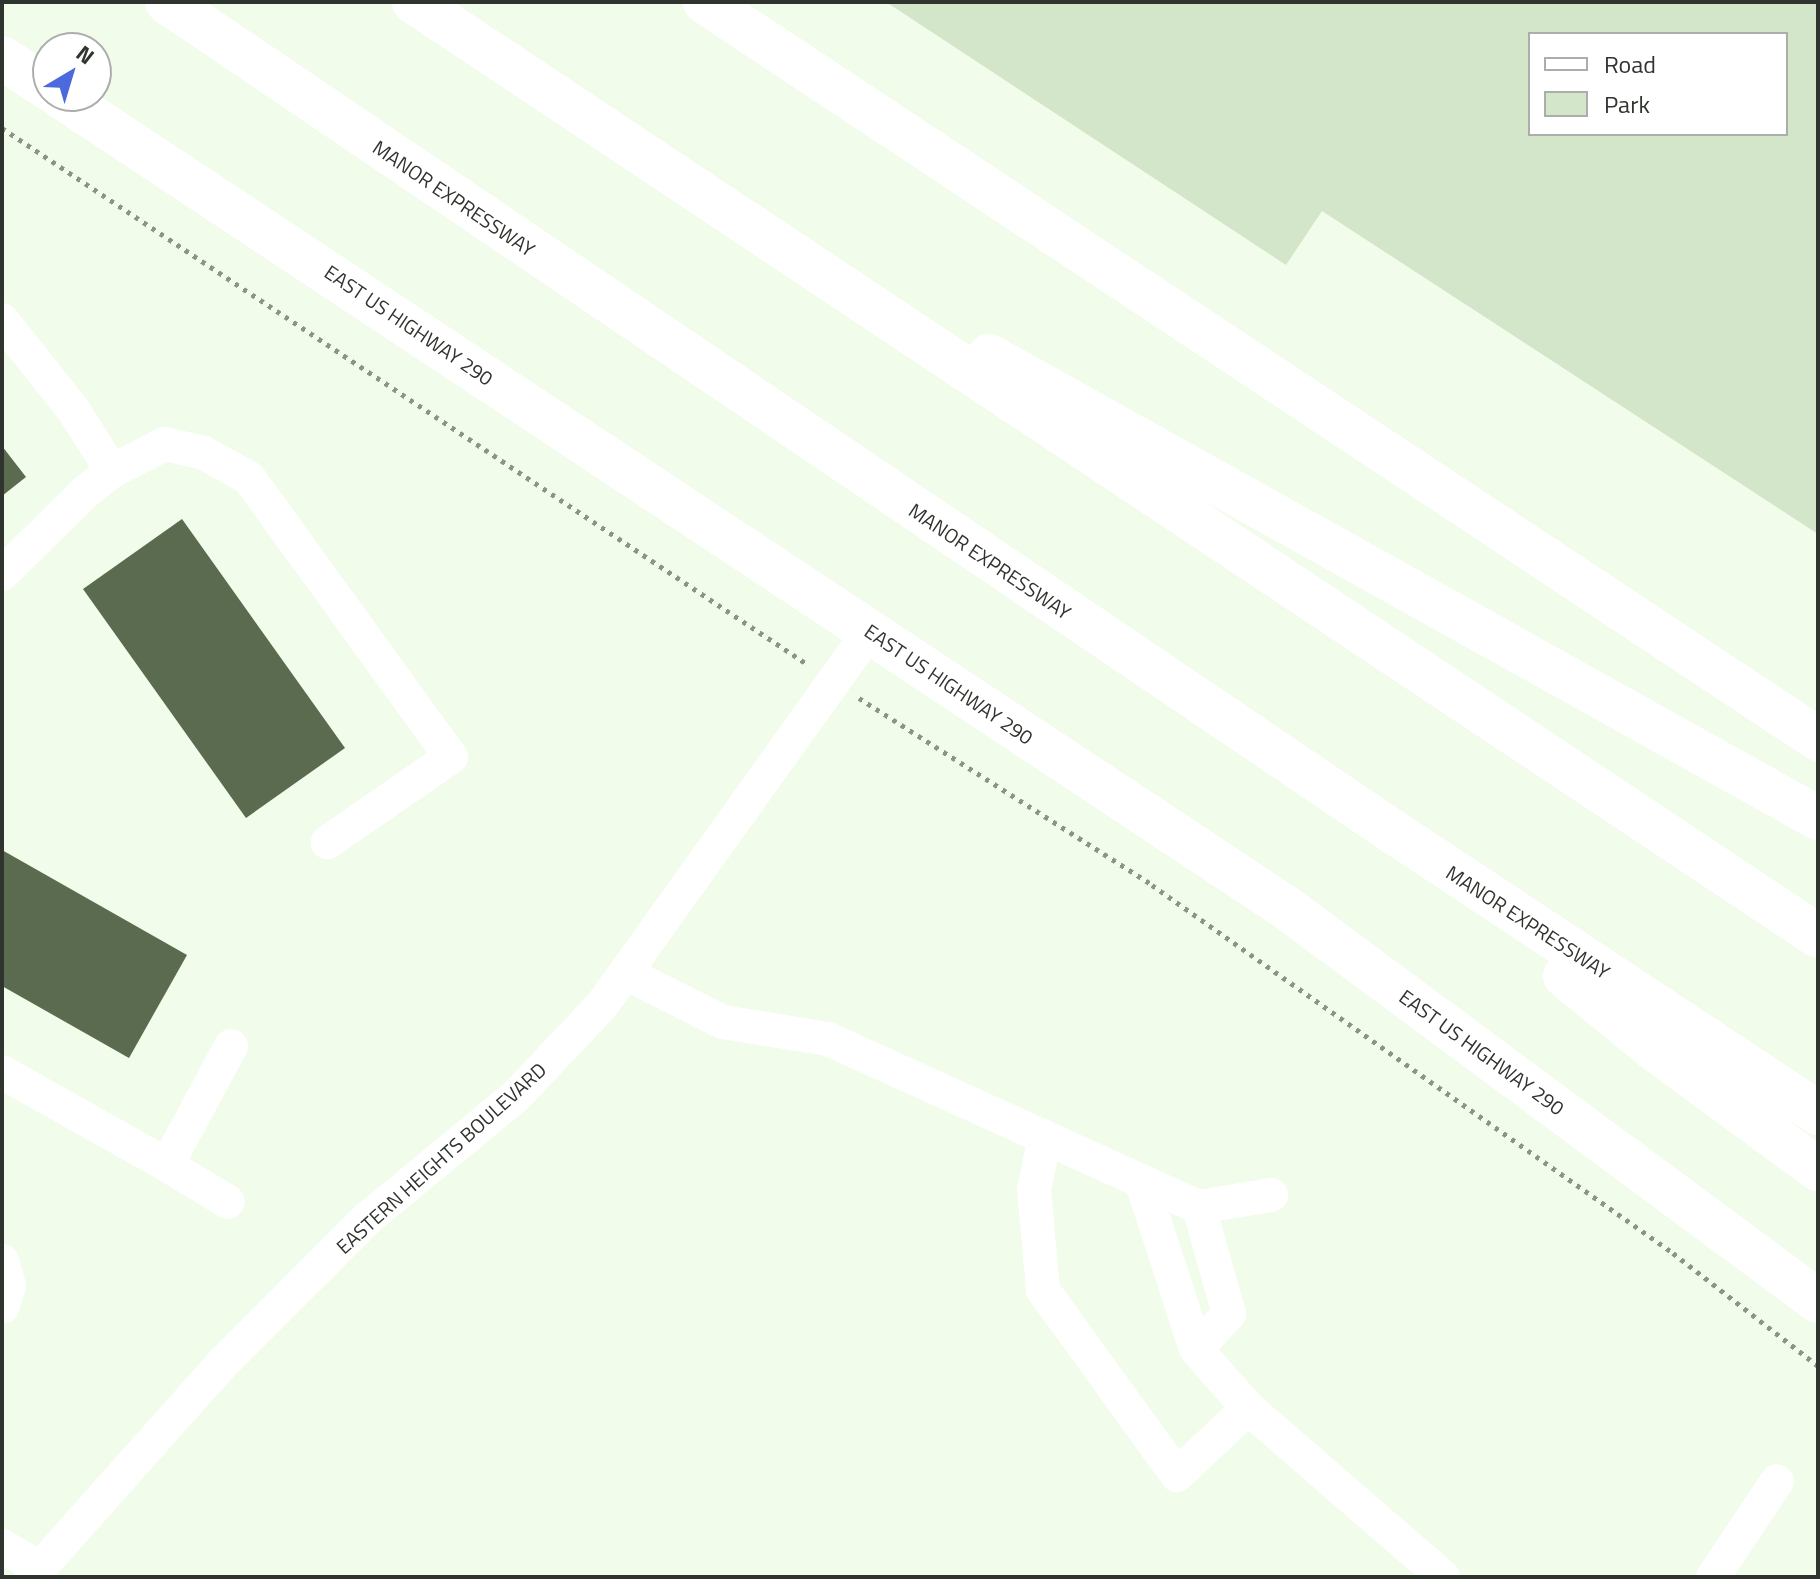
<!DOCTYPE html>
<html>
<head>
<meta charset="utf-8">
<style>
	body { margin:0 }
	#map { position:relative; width:1820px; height:1579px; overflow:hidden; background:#f1fcea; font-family:"Titillium Web",sans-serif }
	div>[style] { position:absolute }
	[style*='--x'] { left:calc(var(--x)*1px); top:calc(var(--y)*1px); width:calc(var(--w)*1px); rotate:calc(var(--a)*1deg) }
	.green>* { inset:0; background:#d4e6c9 }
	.building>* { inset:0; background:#5b6b4f }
	.path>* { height:5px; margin-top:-2.5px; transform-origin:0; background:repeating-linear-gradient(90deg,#8c9488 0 4px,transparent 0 10px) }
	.minor>* { height:34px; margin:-17px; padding:0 17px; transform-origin:17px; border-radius:17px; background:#fff }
	.major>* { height:44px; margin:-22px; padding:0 22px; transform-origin:22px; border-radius:22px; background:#fff }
	.highway>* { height:44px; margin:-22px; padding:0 22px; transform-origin:22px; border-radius:22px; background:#fff }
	span { translate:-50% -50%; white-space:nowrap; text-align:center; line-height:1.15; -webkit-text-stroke:8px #fff; paint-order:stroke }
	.street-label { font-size:20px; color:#30342e }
	.frame { position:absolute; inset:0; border:4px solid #30342e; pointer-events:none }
	.legend { position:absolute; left:1528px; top:32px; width:260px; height:104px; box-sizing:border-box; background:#fff; border:2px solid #acaeab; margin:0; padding:10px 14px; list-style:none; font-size:24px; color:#30342e }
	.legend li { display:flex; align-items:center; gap:16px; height:40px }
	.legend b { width:40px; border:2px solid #acaeab }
	.north { position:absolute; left:32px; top:32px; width:80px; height:80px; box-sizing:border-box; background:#fff; border:2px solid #acaeab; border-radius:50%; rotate:38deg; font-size:22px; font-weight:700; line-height:32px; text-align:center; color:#30342e }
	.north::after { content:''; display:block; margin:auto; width:28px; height:36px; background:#4c6ade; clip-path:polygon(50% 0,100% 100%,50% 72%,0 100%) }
</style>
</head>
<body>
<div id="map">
	<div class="green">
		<i style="clip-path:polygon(evenodd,886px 2px,1818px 2px,1818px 534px,1322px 211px,1286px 265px,886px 2px,1530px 34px,1786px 34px,1786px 134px,1530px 134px,1530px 34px)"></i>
	</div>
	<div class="building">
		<i style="clip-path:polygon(2px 446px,26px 477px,2px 496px)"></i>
		<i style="clip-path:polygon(182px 519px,345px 748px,246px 818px,83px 589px)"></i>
		<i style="clip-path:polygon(2px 850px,187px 955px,129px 1058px,2px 986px)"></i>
	</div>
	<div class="path">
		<i style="--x:2;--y:128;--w:967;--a:33.66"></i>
		<i style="--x:859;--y:698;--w:348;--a:32.5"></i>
		<i style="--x:1152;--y:885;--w:638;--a:35.23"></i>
		<i style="--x:1673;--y:1253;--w:184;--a:37.9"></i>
	</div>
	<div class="minor">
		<i style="--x:2;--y:320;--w:116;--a:51.6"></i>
		<i style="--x:74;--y:411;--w:71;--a:57.7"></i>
		<i style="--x:2;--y:574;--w:115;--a:-44.6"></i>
		<i style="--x:84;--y:493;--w:36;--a:-38"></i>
		<i style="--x:112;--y:471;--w:59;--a:-27"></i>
		<i style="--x:165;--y:444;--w:40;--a:13"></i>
		<i style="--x:204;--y:453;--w:51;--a:29.1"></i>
		<i style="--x:249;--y:478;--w:344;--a:54.1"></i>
		<i style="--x:451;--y:757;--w:150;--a:145.4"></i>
		<i style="--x:625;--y:973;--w:110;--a:26.6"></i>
		<i style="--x:723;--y:1022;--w:106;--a:9.2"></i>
		<i style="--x:828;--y:1039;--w:407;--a:24.4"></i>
		<i style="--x:1199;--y:1207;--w:73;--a:-9.5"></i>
		<i style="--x:2;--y:1072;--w:189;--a:29.4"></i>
		<i style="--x:167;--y:1165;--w:135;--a:-61.7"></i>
		<i style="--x:1045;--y:1137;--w:53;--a:101.9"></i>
		<i style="--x:1034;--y:1189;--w:101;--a:84.9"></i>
		<i style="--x:1043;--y:1290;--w:228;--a:54.1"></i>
		<i style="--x:1177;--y:1475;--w:98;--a:-43.3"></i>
		<i style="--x:167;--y:1165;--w:71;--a:31.2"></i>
		<i style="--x:1143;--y:1186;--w:171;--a:72"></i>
		<i style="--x:1196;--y:1349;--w:79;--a:48.6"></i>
		<i style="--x:1248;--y:1408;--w:258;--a:40.9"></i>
		<i style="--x:2;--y:1261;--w:26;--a:74"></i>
		<i style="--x:9;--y:1286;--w:22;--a:108"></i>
		<i style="--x:1196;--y:1349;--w:48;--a:-46.7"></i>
		<i style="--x:1229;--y:1314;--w:111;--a:-105.7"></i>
		<i style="--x:2;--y:1546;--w:42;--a:30.3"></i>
		<i style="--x:32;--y:1577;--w:281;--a:-48.3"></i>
		<i style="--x:219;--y:1367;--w:211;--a:-45"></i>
		<i style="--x:368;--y:1218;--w:190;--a:-39.5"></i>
		<i style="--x:515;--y:1097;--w:127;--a:-46.6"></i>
		<i style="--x:602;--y:1005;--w:460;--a:-54.4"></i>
		<i style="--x:1713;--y:1577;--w:115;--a:-56.3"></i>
	</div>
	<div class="major">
		<i style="--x:705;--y:2;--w:1335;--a:33.51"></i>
		<i style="--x:2;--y:58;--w:55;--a:33.1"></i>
		<i style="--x:60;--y:96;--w:1468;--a:33.5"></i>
		<i style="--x:1284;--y:906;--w:664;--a:36.49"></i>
	</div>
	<div class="highway">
		<i style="--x:167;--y:2;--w:1483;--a:34.09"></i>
		<i style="--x:1395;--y:833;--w:507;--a:33.5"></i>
		<i style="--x:414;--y:2;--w:1686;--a:33.63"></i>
		<i style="--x:989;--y:356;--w:949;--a:29.13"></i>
		<i style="--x:1565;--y:976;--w:114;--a:39.3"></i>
		<i style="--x:1653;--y:1048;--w:205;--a:36.3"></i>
	</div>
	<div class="street-label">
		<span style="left:454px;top:198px;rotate:34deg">MANOR EXPRESSWAY</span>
		<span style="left:409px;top:325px;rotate:34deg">EAST US HIGHWAY 290</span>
		<span style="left:990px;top:561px;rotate:34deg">MANOR EXPRESSWAY</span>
		<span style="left:949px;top:684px;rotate:34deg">EAST US HIGHWAY 290</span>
		<span style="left:1528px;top:922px;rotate:33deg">MANOR EXPRESSWAY</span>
		<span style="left:1482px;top:1052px;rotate:36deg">EAST US HIGHWAY 290</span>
		<span style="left:441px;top:1158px;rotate:-42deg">EASTERN HEIGHTS BOULEVARD</span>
	</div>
	<div class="frame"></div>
	<ul class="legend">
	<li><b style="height:10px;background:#fff"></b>Road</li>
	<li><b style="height:22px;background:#d4e6c9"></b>Park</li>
	</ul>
	<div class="north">N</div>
</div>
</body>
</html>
